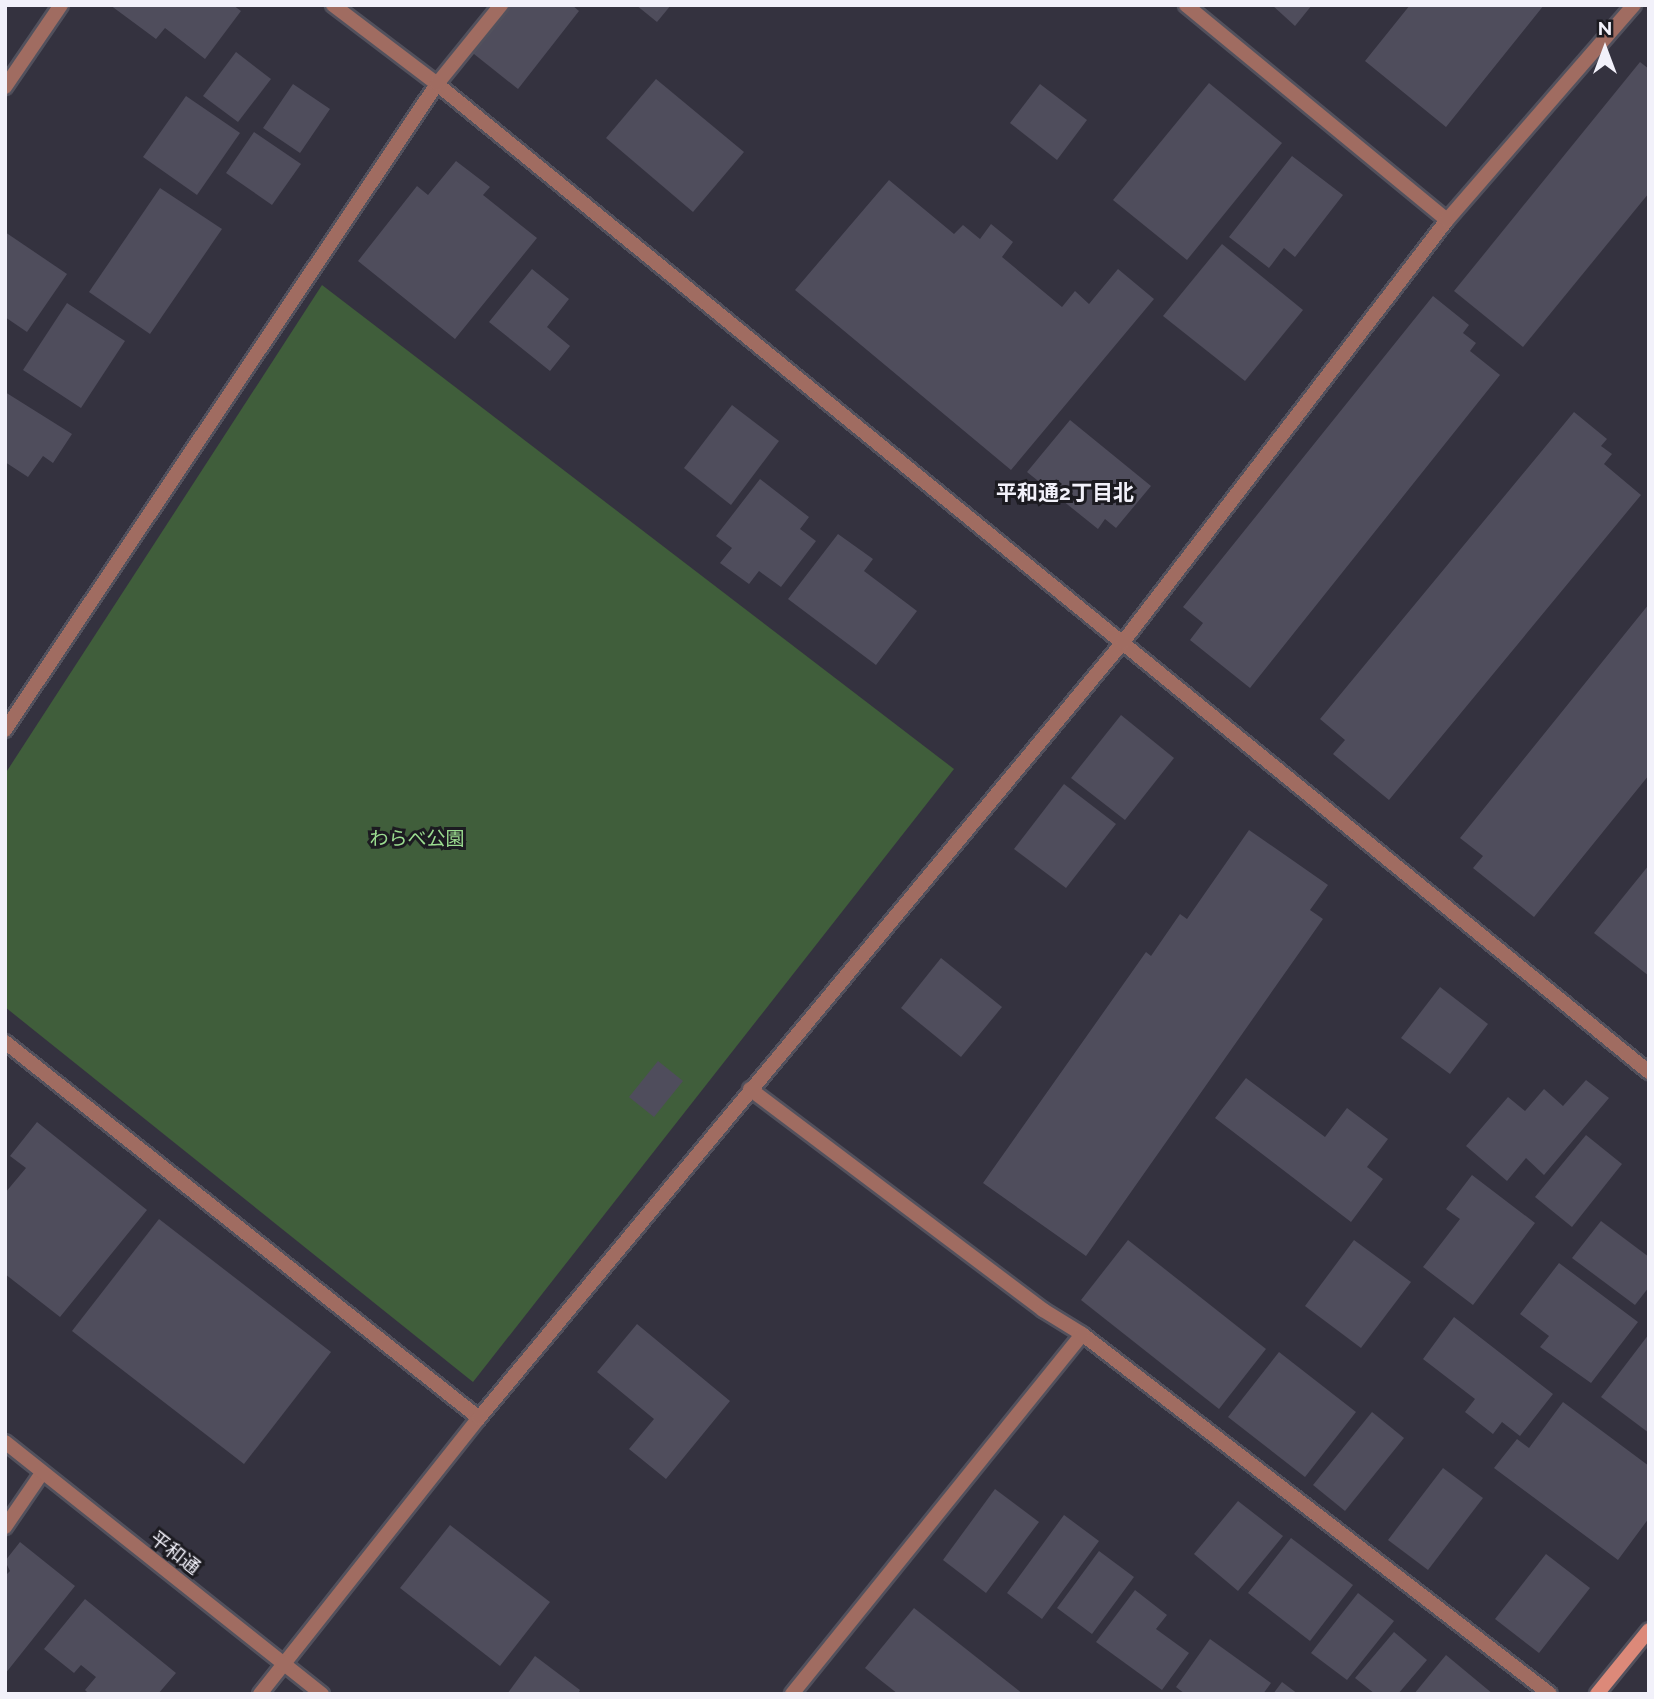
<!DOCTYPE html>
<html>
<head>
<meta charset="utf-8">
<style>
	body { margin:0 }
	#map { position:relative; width:1654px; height:1699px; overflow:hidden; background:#34323f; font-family:Raleway,"Noto Sans JP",sans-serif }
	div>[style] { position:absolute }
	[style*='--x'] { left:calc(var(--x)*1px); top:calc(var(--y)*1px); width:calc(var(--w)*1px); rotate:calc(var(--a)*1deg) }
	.green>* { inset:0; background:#405e3b }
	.building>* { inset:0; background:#4f4d5c }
	.roads { filter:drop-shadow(2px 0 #52515d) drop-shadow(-2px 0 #52515d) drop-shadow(0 2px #52515d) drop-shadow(0 -2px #52515d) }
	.service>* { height:14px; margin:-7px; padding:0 7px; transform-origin:7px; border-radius:7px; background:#a06c61 }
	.minor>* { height:14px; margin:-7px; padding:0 7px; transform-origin:7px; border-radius:7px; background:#a06c61 }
	.tertiary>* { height:14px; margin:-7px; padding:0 7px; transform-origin:7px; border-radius:7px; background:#a06c61 }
	.secondary>* { height:14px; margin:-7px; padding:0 7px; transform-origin:7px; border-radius:7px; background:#dc8979 }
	span { translate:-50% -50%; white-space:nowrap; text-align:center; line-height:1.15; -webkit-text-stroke:6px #1c1b21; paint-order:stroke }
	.park-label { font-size:19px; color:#9bdd90 }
	.street-label { font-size:19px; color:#f2f1fa }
	.neighbourhood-label { font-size:21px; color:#f2f1fa; font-weight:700 }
	.frame { position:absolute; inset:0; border:7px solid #f2f1fa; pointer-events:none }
	.north { position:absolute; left:1570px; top:14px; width:70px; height:70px; -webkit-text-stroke:5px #1c1b21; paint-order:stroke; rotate:0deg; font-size:19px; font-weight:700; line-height:28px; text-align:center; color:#f2f1fa }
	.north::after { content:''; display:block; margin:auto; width:24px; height:32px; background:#f2f1fa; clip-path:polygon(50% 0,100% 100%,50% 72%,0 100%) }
</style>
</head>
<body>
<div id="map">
	<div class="green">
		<i style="clip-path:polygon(322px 285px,954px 769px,473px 1382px,5px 1007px,5px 774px)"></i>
	</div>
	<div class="building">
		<i style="clip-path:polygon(110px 5px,233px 5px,241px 11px,205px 59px,165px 28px,156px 39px)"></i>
		<i style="clip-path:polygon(496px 5px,572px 5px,579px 11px,518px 89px,464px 46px)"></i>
		<i style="clip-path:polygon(636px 5px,671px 5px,657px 22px)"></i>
		<i style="clip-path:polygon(1272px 5px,1312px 5px,1295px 26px)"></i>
		<i style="clip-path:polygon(1410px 5px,1439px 6px,1544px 5px,1446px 127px,1365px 61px)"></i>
		<i style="clip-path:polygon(236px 52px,271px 79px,238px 122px,203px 96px)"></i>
		<i style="clip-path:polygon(1640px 62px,1649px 69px,1649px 193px,1523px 347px,1454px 291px)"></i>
		<i style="clip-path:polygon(656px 79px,744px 152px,693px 212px,606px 138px)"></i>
		<i style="clip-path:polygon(1209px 83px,1282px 143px,1187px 260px,1113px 200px)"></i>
		<i style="clip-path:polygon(293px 84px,330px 109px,300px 153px,263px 128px)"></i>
		<i style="clip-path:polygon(1040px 84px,1087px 120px,1057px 160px,1010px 123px)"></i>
		<i style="clip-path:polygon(186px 96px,240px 133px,197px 195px,143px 157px)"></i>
		<i style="clip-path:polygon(254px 132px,301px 164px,272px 205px,226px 173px)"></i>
		<i style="clip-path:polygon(1292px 156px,1343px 195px,1295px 257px,1284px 248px,1269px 268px,1229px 237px)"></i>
		<i style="clip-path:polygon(456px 161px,490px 187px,483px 195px,537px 238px,455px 339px,358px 261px,417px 186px,428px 195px)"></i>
		<i style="clip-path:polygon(889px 180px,954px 234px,963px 225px,980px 239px,991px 224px,1013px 242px,1002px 257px,1062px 307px,1075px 291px,1089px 304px,1118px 269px,1154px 299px,1011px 470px,795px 290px)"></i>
		<i style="clip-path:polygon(160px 188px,222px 229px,150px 334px,89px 292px)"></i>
		<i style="clip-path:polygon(5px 232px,67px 274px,27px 332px,5px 317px)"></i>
		<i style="clip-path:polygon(1222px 244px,1303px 310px,1245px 381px,1163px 316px)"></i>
		<i style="clip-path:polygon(532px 269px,569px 299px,547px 327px,570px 346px,550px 371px,489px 322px)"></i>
		<i style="clip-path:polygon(1433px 296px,1469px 325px,1463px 333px,1476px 343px,1470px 351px,1500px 375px,1250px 688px,1190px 640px,1203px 623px,1183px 607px)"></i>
		<i style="clip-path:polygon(67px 303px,125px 341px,81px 408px,23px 370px)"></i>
		<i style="clip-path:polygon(5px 392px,72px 434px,53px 463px,43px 456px,28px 477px,5px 462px)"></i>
		<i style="clip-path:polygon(732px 405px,779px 441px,731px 505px,684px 468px)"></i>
		<i style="clip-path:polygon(1574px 412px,1607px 439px,1601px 446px,1612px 454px,1604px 464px,1641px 495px,1389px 800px,1333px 754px,1345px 740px,1320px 719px)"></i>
		<i style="clip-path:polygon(1070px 420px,1151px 486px,1116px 528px,1105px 519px,1098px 529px,1027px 472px)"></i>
		<i style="clip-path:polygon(760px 479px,809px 517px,800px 529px,816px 541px,781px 587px,759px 571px,749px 584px,720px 563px,732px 548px,716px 536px)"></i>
		<i style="clip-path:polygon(838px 534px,873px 559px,864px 571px,917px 611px,876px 665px,788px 599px)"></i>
		<i style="clip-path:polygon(1649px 604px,1649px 775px,1534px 917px,1473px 868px,1483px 856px,1460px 838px)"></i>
		<i style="clip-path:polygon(1121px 715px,1174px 758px,1125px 820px,1071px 778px)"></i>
		<i style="clip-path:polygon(1064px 784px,1116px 824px,1066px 888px,1014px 849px)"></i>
		<i style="clip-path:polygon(1249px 830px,1328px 885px,1310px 910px,1323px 919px,1086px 1256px,983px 1183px,1146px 952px,1151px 956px,1180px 914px,1187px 919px)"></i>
		<i style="clip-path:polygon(1649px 865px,1649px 976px,1594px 933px)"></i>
		<i style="clip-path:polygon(941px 958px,1002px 1007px,961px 1057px,901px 1008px)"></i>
		<i style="clip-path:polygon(1440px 987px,1488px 1024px,1450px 1074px,1401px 1038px)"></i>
		<i style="clip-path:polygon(658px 1061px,683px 1081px,654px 1117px,629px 1097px)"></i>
		<i style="clip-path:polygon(1246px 1078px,1325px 1137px,1347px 1108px,1388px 1139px,1367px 1167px,1383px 1179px,1351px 1222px,1215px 1118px)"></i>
		<i style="clip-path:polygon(1586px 1080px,1609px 1098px,1544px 1175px,1526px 1158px,1507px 1181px,1466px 1146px,1508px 1097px,1525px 1111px,1544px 1089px,1563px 1106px)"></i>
		<i style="clip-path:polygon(37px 1122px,147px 1210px,60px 1317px,5px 1274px,5px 1193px,26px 1168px,10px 1156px)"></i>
		<i style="clip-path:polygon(1586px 1135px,1622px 1164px,1572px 1227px,1535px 1197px)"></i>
		<i style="clip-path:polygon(1472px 1175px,1535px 1223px,1473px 1305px,1423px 1267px,1460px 1219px,1446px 1209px)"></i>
		<i style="clip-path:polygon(159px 1219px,331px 1352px,244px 1464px,72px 1331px)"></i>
		<i style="clip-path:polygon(1601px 1221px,1649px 1257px,1649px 1287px,1635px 1305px,1572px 1258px)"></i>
		<i style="clip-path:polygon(1128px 1240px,1266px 1349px,1219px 1409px,1081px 1300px)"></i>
		<i style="clip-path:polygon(1354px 1240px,1411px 1282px,1361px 1348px,1305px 1306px)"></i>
		<i style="clip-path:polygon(1559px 1263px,1638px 1322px,1591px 1383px,1540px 1347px,1549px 1336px,1520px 1314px)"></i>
		<i style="clip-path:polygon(1454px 1317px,1553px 1394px,1520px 1436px,1502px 1422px,1493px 1434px,1465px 1412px,1475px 1399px,1423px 1359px)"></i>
		<i style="clip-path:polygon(637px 1324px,730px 1401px,666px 1479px,629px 1449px,654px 1419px,597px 1372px)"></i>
		<i style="clip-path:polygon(1649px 1334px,1649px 1433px,1601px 1397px)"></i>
		<i style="clip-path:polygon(1279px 1352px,1356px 1412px,1305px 1477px,1228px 1417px)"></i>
		<i style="clip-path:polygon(1563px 1402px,1649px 1466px,1649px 1518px,1618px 1560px,1494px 1468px,1517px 1439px,1529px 1448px)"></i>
		<i style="clip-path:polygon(1372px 1412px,1404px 1438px,1345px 1511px,1313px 1485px)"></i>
		<i style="clip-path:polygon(1443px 1468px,1483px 1498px,1428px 1570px,1388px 1540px)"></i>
		<i style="clip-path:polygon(995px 1489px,1039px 1522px,986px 1593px,943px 1560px)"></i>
		<i style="clip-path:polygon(1238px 1501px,1283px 1536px,1238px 1591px,1194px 1554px)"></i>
		<i style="clip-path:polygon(1064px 1515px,1099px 1541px,1042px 1619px,1007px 1593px)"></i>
		<i style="clip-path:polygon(450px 1525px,550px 1602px,500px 1666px,400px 1588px)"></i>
		<i style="clip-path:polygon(1291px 1538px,1353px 1585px,1310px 1641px,1248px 1593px)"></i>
		<i style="clip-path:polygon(20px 1542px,75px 1586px,5px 1674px,5px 1576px,10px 1571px,5px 1561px)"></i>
		<i style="clip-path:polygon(1099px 1551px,1134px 1577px,1092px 1634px,1057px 1608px)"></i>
		<i style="clip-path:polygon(1546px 1554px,1590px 1588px,1539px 1653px,1495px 1619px)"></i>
		<i style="clip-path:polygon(1135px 1590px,1167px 1615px,1156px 1629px,1189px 1653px,1162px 1690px,1096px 1642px)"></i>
		<i style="clip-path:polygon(1358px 1593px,1394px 1621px,1347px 1680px,1311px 1653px)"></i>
		<i style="clip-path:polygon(85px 1599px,176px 1673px,158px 1694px,89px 1694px,85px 1690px,96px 1677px,81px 1665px,74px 1673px,44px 1649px)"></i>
		<i style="clip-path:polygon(914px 1608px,1023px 1694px,898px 1694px,865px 1668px)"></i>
		<i style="clip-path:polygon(1394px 1632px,1427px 1660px,1398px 1694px,1375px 1694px,1355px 1678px)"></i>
		<i style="clip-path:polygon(1210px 1639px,1271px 1683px,1263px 1694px,1185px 1694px,1176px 1687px)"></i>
		<i style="clip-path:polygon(1446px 1655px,1493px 1694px,1414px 1694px)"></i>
		<i style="clip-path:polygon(535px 1656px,580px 1690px,578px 1694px,507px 1694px)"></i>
		<i style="clip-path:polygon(1282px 1682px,1298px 1694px,1273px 1694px)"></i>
	</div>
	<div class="roads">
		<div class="service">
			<i style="--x:5;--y:1527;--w:65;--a:-55.6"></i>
		</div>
		<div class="minor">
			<i style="--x:333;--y:5;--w:131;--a:37.2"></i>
			<i style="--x:437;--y:84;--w:1564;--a:39.19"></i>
			<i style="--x:1186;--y:5;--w:338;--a:39.5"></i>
			<i style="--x:5;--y:87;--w:99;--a:-55.7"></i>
			<i style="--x:5;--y:730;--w:777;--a:-56.23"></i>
			<i style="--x:437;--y:84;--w:102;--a:-51"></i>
			<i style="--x:5;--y:1042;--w:605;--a:38.42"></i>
			<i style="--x:750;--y:1089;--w:367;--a:37"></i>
			<i style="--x:1043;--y:1310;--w:46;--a:31.6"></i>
			<i style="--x:1082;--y:1334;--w:590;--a:37.57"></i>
			<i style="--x:260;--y:1694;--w:352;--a:-51.6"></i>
			<i style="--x:479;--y:1418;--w:1008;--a:-50.31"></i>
			<i style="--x:1123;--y:642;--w:532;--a:-52.48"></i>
			<i style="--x:1447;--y:220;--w:285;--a:-49"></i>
			<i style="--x:792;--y:1694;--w:462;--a:-51.1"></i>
		</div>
		<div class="tertiary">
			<i style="--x:5;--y:1442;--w:405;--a:38.5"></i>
		</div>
		<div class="secondary">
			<i style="--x:1597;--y:1694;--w:82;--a:-50.9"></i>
		</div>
	</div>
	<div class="park-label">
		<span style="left:417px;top:839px">わらべ公園</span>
	</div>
	<div class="street-label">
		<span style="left:175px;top:1553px;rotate:38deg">平和通</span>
	</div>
	<div class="neighbourhood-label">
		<span style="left:1065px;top:493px">平和通2丁目北</span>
	</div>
	<div class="frame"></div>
	<div class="north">N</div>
</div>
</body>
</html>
